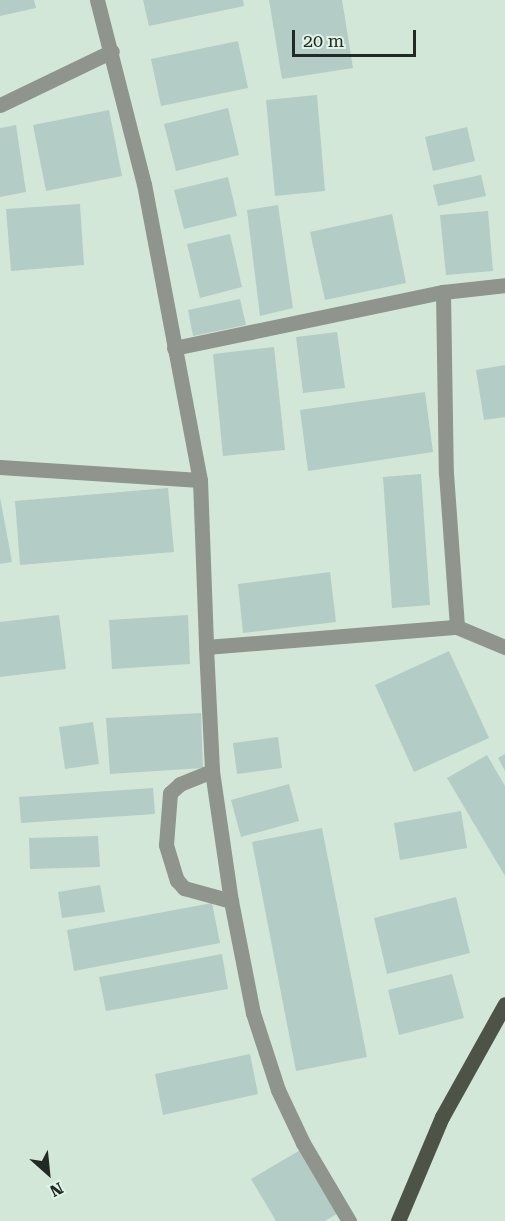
<!DOCTYPE html>
<html>
<head>
<meta charset="utf-8">
<style>
	body { margin:0 }
	#map { position:relative; width:505px; height:1221px; overflow:hidden; background:#d3e7d9; font-family:"Roboto Serif",serif }
	div>[style] { position:absolute }
	[style*='--x'] { left:calc(var(--x)*1px); top:calc(var(--y)*1px); width:calc(var(--w)*1px); rotate:calc(var(--a)*1deg) }
	.building>* { inset:0; background:#b4ccc6 }
	.minor>* { height:15px; margin:-7.5px; padding:0 7.5px; transform-origin:7.5px; border-radius:7.5px; background:#8f948c }
	.primary>* { height:15px; margin:-7.5px; padding:0 7.5px; transform-origin:7.5px; border-radius:7.5px; background:#4d5447 }
	span { translate:-50% -50%; white-space:nowrap; text-align:center; line-height:1.15; -webkit-text-stroke:4.5px #e0f4e6; paint-order:stroke }
	.north { position:absolute; left:18px; top:1143px; width:60px; height:60px; -webkit-text-stroke:4px #e0f4e6; paint-order:stroke; rotate:153deg; font-size:16px; font-weight:700; line-height:24px; text-align:center; color:#232a25 }
	.north::after { content:''; display:block; margin:auto; width:21px; height:27px; background:#232a25; clip-path:polygon(50% 0,100% 100%,50% 72%,0 100%) }
	.scale { position:absolute; left:292px; top:30px; width:124px; height:27px; box-sizing:border-box; border:3px solid #232a25; border-top:0; padding-left:8px; font-size:18px; line-height:21px; white-space:nowrap; color:#232a25; -webkit-text-stroke:4px #e0f4e6; paint-order:stroke }
</style>
</head>
<body>
<div id="map">
	<div class="building">
		<i style="clip-path:polygon(0 0,34px 0,36px 8px,0 16px)"></i>
		<i style="clip-path:polygon(143px 0,243px 0,244px 6px,149px 26px)"></i>
		<i style="clip-path:polygon(269px 0,342px 0,353px 68px,282px 79px)"></i>
		<i style="clip-path:polygon(238px 41px,248px 88px,161px 106px,151px 59px)"></i>
		<i style="clip-path:polygon(317px 95px,325px 191px,275px 196px,266px 100px)"></i>
		<i style="clip-path:polygon(228px 108px,239px 155px,176px 171px,164px 124px)"></i>
		<i style="clip-path:polygon(109px 110px,122px 176px,46px 191px,33px 125px)"></i>
		<i style="clip-path:polygon(16px 125px,26px 192px,0 197px,0 128px)"></i>
		<i style="clip-path:polygon(467px 127px,475px 161px,433px 171px,425px 137px)"></i>
		<i style="clip-path:polygon(481px 175px,486px 196px,438px 206px,433px 185px)"></i>
		<i style="clip-path:polygon(228px 177px,237px 216px,184px 229px,174px 190px)"></i>
		<i style="clip-path:polygon(80px 204px,84px 265px,11px 271px,6px 209px)"></i>
		<i style="clip-path:polygon(278px 205px,293px 308px,260px 316px,247px 210px)"></i>
		<i style="clip-path:polygon(488px 211px,493px 271px,446px 275px,440px 215px)"></i>
		<i style="clip-path:polygon(392px 214px,406px 283px,325px 300px,310px 232px)"></i>
		<i style="clip-path:polygon(230px 234px,242px 287px,200px 298px,187px 244px)"></i>
		<i style="clip-path:polygon(240px 299px,246px 325px,193px 336px,188px 310px)"></i>
		<i style="clip-path:polygon(337px 332px,345px 388px,303px 393px,296px 337px)"></i>
		<i style="clip-path:polygon(274px 347px,285px 450px,223px 456px,213px 354px)"></i>
		<i style="clip-path:polygon(505px 365px,505px 417px,484px 420px,476px 370px)"></i>
		<i style="clip-path:polygon(425px 392px,433px 452px,308px 471px,300px 410px)"></i>
		<i style="clip-path:polygon(421px 474px,430px 605px,392px 608px,383px 477px)"></i>
		<i style="clip-path:polygon(168px 488px,174px 552px,20px 565px,15px 501px)"></i>
		<i style="clip-path:polygon(0 497px,12px 562px,0 564px)"></i>
		<i style="clip-path:polygon(330px 572px,336px 622px,243px 633px,238px 584px)"></i>
		<i style="clip-path:polygon(59px 615px,66px 669px,0 677px,0 622px)"></i>
		<i style="clip-path:polygon(188px 615px,190px 664px,112px 669px,109px 620px)"></i>
		<i style="clip-path:polygon(449px 651px,489px 738px,414px 772px,375px 685px)"></i>
		<i style="clip-path:polygon(201px 713px,203px 768px,110px 774px,106px 718px)"></i>
		<i style="clip-path:polygon(93px 722px,99px 764px,65px 769px,59px 727px)"></i>
		<i style="clip-path:polygon(278px 737px,282px 768px,237px 774px,233px 743px)"></i>
		<i style="clip-path:polygon(505px 754px,505px 771px,498px 758px)"></i>
		<i style="clip-path:polygon(487px 755px,505px 786px,505px 876px,447px 778px)"></i>
		<i style="clip-path:polygon(289px 784px,299px 821px,241px 837px,231px 800px)"></i>
		<i style="clip-path:polygon(153px 788px,155px 814px,21px 823px,19px 797px)"></i>
		<i style="clip-path:polygon(461px 811px,467px 848px,400px 860px,394px 823px)"></i>
		<i style="clip-path:polygon(322px 828px,367px 1057px,296px 1071px,252px 842px)"></i>
		<i style="clip-path:polygon(98px 836px,100px 867px,30px 869px,29px 838px)"></i>
		<i style="clip-path:polygon(100px 885px,105px 912px,62px 918px,58px 892px)"></i>
		<i style="clip-path:polygon(456px 897px,470px 953px,387px 974px,374px 918px)"></i>
		<i style="clip-path:polygon(212px 903px,220px 943px,74px 971px,67px 930px)"></i>
		<i style="clip-path:polygon(222px 954px,228px 989px,106px 1011px,99px 977px)"></i>
		<i style="clip-path:polygon(452px 974px,464px 1018px,399px 1035px,388px 990px)"></i>
		<i style="clip-path:polygon(250px 1054px,258px 1094px,163px 1115px,155px 1074px)"></i>
		<i style="clip-path:polygon(302px 1149px,340px 1212px,325px 1221px,276px 1221px,251px 1179px)"></i>
	</div>
	<div class="minor">
		<i style="--x:97;--y:0;--w:190;--a:75.7"></i>
		<i style="--x:144;--y:184;--w:301;--a:79.3"></i>
		<i style="--x:200;--y:480;--w:167;--a:87.9"></i>
		<i style="--x:206;--y:647;--w:252;--a:-4.6"></i>
		<i style="--x:457;--y:627;--w:52;--a:22.6"></i>
		<i style="--x:0;--y:105;--w:124;--a:-25.7"></i>
		<i style="--x:443;--y:292;--w:181;--a:89.1"></i>
		<i style="--x:446;--y:473;--w:154;--a:85.9"></i>
		<i style="--x:174;--y:348;--w:275;--a:-11.8"></i>
		<i style="--x:443;--y:292;--w:62;--a:-6.4"></i>
		<i style="--x:0;--y:467;--w:200;--a:3.7"></i>
		<i style="--x:206;--y:647;--w:124;--a:87.2"></i>
		<i style="--x:212;--y:771;--w:131;--a:81.7"></i>
		<i style="--x:231;--y:901;--w:114;--a:78.9"></i>
		<i style="--x:253;--y:1013;--w:81;--a:72"></i>
		<i style="--x:278;--y:1090;--w:59;--a:64.7"></i>
		<i style="--x:303;--y:1143;--w:91;--a:59.5"></i>
		<i style="--x:212;--y:771;--w:35;--a:158"></i>
		<i style="--x:180;--y:784;--w:13;--a:138"></i>
		<i style="--x:170;--y:793;--w:52;--a:94.4"></i>
		<i style="--x:166;--y:845;--w:37;--a:73"></i>
		<i style="--x:177;--y:880;--w:11;--a:49"></i>
		<i style="--x:184;--y:888;--w:49;--a:15.5"></i>
	</div>
	<div class="primary">
		<i style="--x:398;--y:1221;--w:113;--a:-67.1"></i>
		<i style="--x:442;--y:1117;--w:129;--a:-60.9"></i>
	</div>
	<div class="north">N</div>
	<div class="scale">20 m</div>
</div>
</body>
</html>
